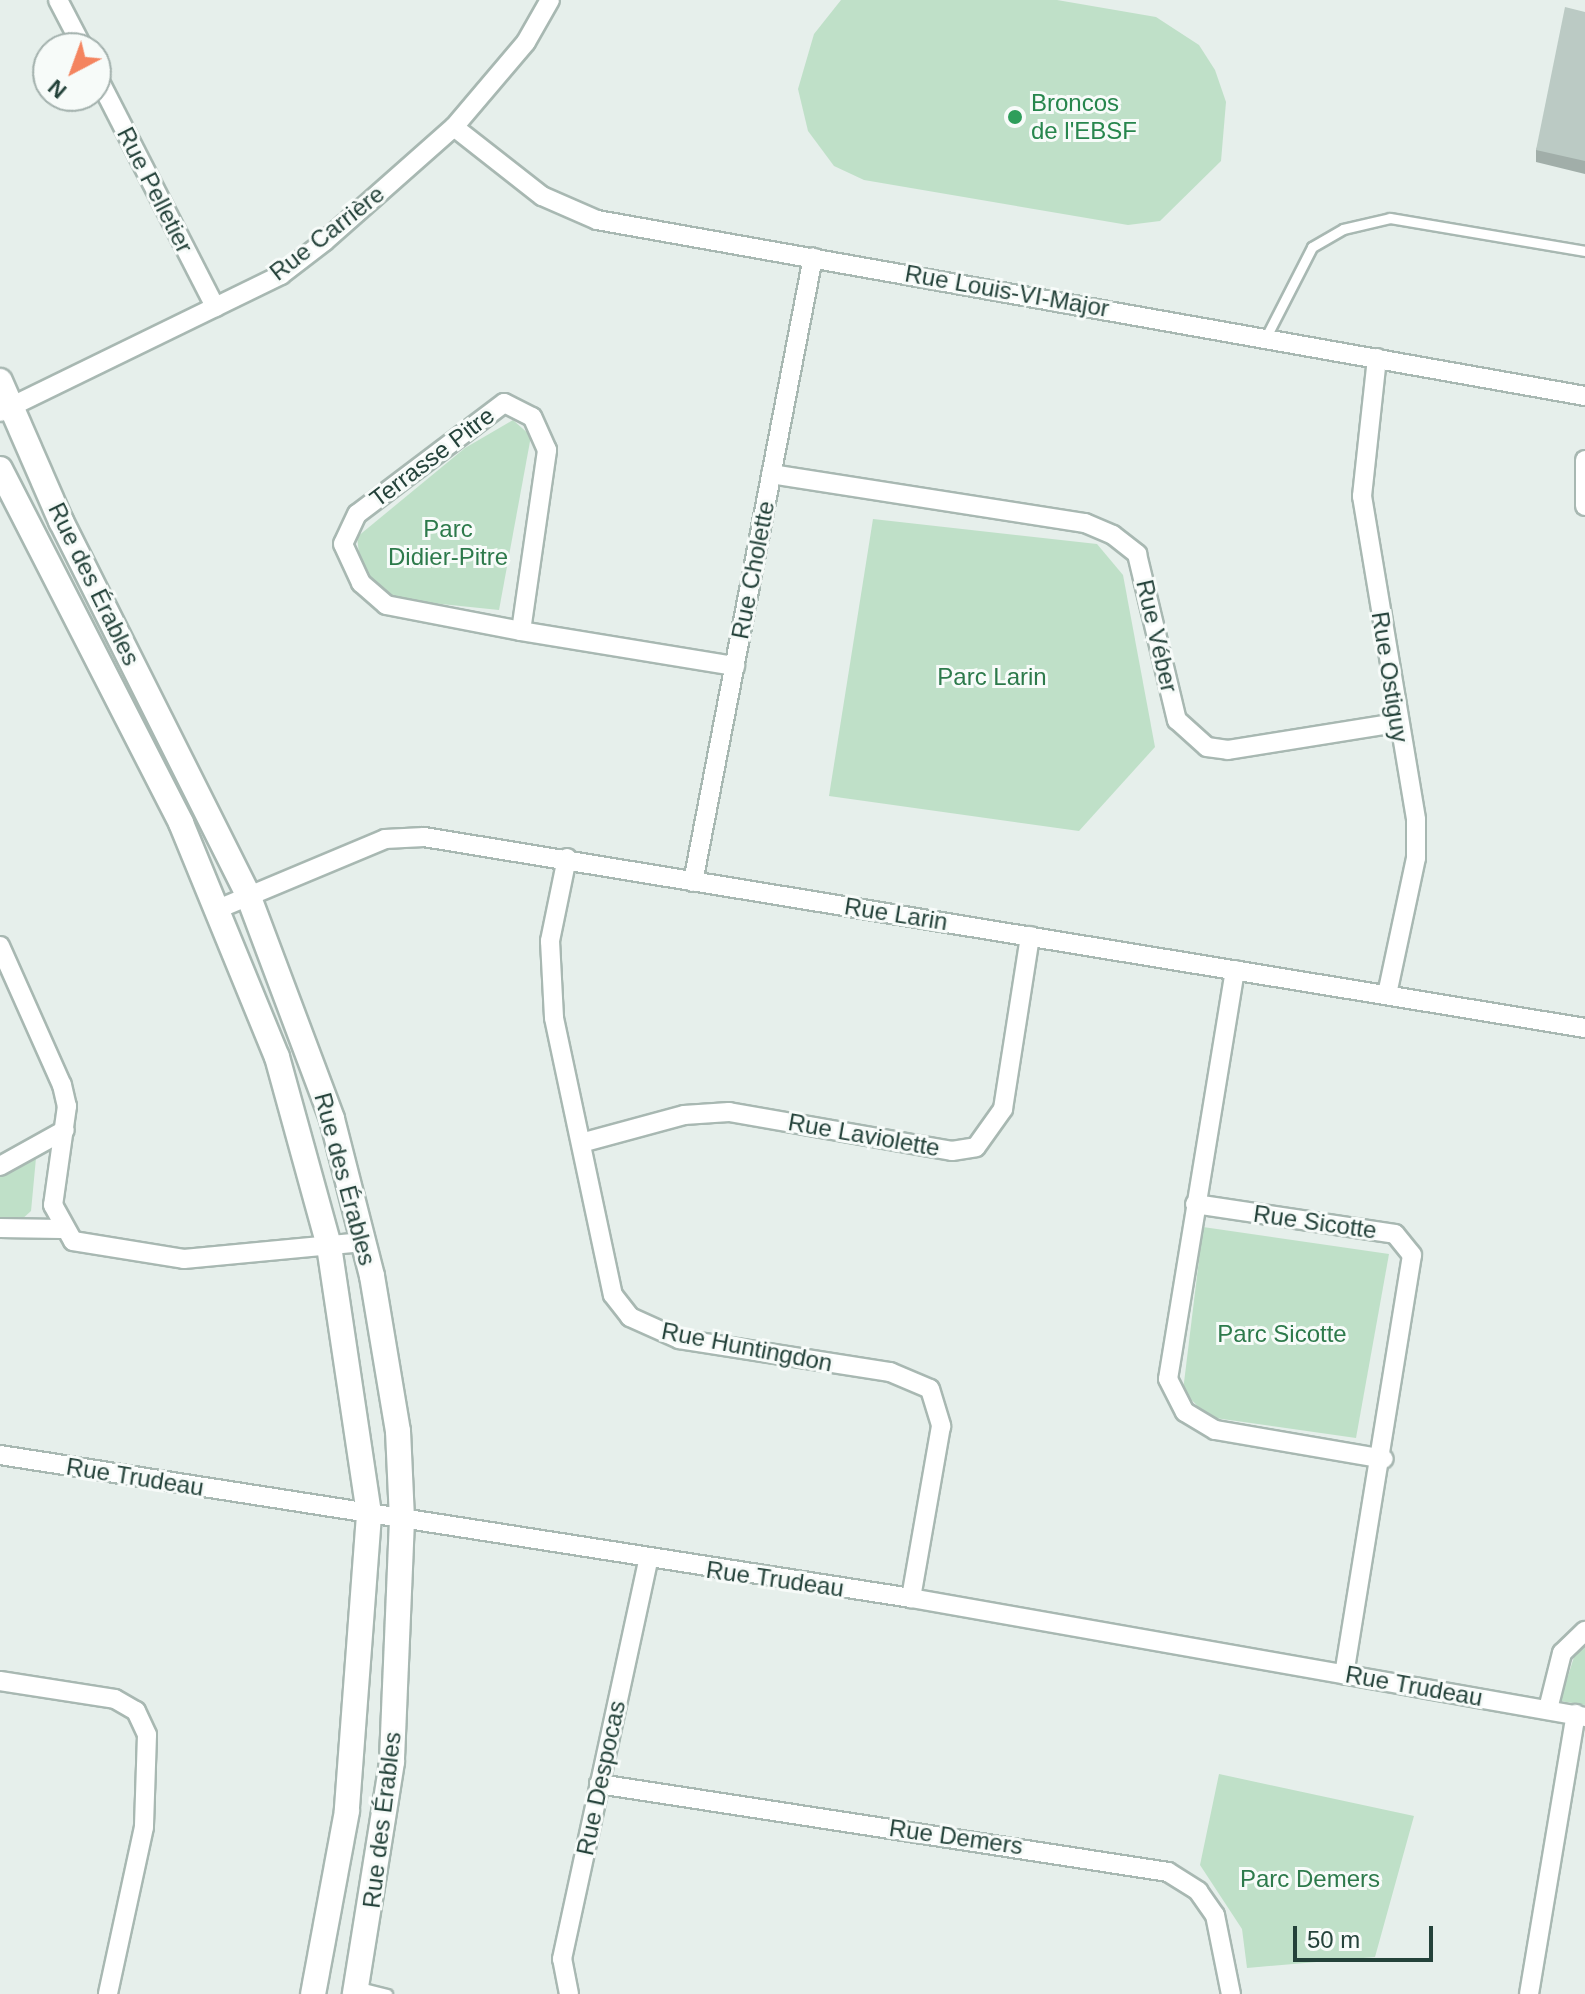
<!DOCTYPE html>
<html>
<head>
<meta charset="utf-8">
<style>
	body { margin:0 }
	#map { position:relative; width:1585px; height:1994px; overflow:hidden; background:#e6efeb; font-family:Arial,sans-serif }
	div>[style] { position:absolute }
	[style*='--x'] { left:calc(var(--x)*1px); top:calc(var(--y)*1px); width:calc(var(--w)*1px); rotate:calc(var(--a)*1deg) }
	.green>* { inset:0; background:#bfe0c8 }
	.roads { filter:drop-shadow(2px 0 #a8b8b2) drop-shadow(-2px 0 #a8b8b2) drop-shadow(0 2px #a8b8b2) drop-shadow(0 -2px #a8b8b2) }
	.lane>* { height:9px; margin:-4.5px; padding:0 4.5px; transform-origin:4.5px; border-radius:4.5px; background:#fff }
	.street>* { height:18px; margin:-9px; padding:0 9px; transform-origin:9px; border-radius:9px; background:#fff }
	.secondary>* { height:24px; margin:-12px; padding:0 12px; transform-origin:12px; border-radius:12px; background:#fff }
	.wall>* { inset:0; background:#a1aea9 }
	.building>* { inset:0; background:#bbcac4 }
	.dots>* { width:22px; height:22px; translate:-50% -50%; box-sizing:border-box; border:4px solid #f7fbf9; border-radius:50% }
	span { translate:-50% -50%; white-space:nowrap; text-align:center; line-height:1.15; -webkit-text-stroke:6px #f7fbf9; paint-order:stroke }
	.leisure-label { font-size:24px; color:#27864d }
	.left { translate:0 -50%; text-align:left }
	.street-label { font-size:24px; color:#24423a }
	.park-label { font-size:24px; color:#2d7a4b }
	.north { position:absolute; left:32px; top:32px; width:80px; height:80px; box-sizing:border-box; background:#f7fbf9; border:2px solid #a3b1ad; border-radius:50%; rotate:221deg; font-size:22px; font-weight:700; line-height:32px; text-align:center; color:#24423a }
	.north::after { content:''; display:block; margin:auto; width:28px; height:36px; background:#f4845f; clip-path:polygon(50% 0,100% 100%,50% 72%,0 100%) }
	.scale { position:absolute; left:1293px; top:1926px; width:140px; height:36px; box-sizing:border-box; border:4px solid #24423a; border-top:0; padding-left:10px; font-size:24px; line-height:28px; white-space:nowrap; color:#24423a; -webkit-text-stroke:6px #f7fbf9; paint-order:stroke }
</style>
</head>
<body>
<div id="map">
	<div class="green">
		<i style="clip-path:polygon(841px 0,1057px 0,1156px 17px,1199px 45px,1215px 70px,1226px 102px,1221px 161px,1160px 221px,1128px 225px,864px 180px,834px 166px,808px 131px,798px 89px,814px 34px)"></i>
		<i style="clip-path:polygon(513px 420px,531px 436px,499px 610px,393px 599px,361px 569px,357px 537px,465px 448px)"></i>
		<i style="clip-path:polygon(873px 519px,1097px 544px,1123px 575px,1155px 747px,1079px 831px,829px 796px)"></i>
		<i style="clip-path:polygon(36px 1158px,31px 1211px,20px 1221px,0 1221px,0 1174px)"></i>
		<i style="clip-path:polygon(1203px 1227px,1389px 1254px,1356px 1438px,1208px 1417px,1183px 1391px)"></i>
		<i style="clip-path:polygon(1585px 1640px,1585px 1705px,1560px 1701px,1574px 1657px)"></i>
		<i style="clip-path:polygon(1219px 1774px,1414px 1816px,1375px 1957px,1247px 1968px,1242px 1929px,1200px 1865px)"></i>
	</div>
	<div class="roads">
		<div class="lane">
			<i style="--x:1266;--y:337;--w:101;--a:-62.9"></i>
			<i style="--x:1312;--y:247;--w:36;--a:-30"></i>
			<i style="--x:1343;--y:229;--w:48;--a:-13.2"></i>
			<i style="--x:1390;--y:218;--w:198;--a:9.6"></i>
			<i style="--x:359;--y:1987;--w:29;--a:14"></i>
		</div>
		<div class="street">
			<i style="--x:58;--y:0;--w:54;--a:62.5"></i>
			<i style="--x:96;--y:74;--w:262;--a:62.9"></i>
			<i style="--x:454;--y:127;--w:112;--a:38.1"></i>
			<i style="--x:542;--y:196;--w:60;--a:23.6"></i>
			<i style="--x:597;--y:220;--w:1004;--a:10.1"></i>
			<i style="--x:1377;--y:358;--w:139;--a:96.2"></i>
			<i style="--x:1362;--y:496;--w:328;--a:80.5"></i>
			<i style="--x:1416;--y:820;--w:38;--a:90"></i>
			<i style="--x:1416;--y:858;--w:139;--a:102"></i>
			<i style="--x:0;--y:412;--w:313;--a:-26"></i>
			<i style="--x:281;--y:275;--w:56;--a:-37.7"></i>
			<i style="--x:325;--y:241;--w:172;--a:-41.5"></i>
			<i style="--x:454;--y:127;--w:111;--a:-49.7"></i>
			<i style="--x:526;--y:42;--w:48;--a:-60.3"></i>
			<i style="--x:1585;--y:460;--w:46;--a:90"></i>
			<i style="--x:771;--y:474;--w:318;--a:8.9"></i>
			<i style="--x:1085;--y:523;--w:30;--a:23"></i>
			<i style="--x:1113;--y:535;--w:31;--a:38"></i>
			<i style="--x:1137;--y:554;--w:171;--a:76.5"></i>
			<i style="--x:1177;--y:720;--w:40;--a:42"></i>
			<i style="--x:1207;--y:747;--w:21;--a:8"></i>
			<i style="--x:1228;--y:750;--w:170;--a:-9.1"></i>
			<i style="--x:521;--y:631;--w:183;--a:-81.8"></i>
			<i style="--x:547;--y:450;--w:36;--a:-114"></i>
			<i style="--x:532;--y:417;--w:31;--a:-153"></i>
			<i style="--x:504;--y:403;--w:184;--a:142.9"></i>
			<i style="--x:357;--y:514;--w:33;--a:115"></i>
			<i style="--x:343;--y:544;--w:43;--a:65.2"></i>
			<i style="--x:361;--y:583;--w:33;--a:41"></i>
			<i style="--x:386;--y:605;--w:137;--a:10.9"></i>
			<i style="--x:521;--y:631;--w:217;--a:9.3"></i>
			<i style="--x:567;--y:858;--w:85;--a:101.6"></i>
			<i style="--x:550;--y:941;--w:77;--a:87"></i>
			<i style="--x:554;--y:1018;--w:283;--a:78"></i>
			<i style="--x:613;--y:1295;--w:28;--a:52"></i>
			<i style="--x:630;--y:1317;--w:54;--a:24.2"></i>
			<i style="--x:679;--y:1339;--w:214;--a:8.9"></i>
			<i style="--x:890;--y:1372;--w:43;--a:23"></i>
			<i style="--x:930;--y:1389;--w:39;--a:73"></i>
			<i style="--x:941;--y:1426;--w:175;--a:99.9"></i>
			<i style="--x:693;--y:882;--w:636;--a:-79.13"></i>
			<i style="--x:218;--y:909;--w:181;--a:-22.7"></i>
			<i style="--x:385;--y:839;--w:39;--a:-3"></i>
			<i style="--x:424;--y:837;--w:1177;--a:9.34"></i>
			<i style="--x:0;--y:946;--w:152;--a:66"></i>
			<i style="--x:62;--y:1085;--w:22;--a:77"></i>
			<i style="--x:67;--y:1106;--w:100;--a:98"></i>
			<i style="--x:53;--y:1205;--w:41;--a:60.9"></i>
			<i style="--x:73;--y:1241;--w:112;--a:9.2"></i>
			<i style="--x:184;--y:1259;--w:180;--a:-5.4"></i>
			<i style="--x:1235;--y:970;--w:414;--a:99.3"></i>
			<i style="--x:1168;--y:1379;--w:37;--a:63"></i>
			<i style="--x:1185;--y:1412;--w:35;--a:31"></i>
			<i style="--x:1215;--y:1430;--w:171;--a:9.7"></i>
			<i style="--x:581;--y:1143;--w:107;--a:-15.2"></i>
			<i style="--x:684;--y:1115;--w:45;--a:-3.8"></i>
			<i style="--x:729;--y:1112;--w:226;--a:9.9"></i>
			<i style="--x:952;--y:1151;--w:24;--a:-9"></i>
			<i style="--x:976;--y:1147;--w:47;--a:-54.6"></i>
			<i style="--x:1003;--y:1109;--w:175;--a:-81.1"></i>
			<i style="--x:0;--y:1166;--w:74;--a:-29"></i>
			<i style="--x:1195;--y:1204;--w:202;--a:8.5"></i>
			<i style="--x:1395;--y:1234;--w:27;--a:51"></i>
			<i style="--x:1412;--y:1255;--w:425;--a:99.2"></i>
			<i style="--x:0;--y:1228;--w:61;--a:0.9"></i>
			<i style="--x:0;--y:1455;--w:922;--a:8.92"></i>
			<i style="--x:911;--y:1598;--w:684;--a:10.01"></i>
			<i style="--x:0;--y:1681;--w:116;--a:8.9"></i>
			<i style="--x:115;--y:1699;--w:24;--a:30"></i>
			<i style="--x:136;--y:1711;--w:26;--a:65"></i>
			<i style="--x:147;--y:1735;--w:92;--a:91.9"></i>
			<i style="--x:144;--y:1827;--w:171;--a:102.2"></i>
			<i style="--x:1548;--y:1709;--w:58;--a:-76"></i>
			<i style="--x:1562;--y:1653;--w:32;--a:-44"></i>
			<i style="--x:599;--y:1784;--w:576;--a:8.79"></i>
			<i style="--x:1168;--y:1872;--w:36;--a:32"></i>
			<i style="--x:1198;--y:1891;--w:29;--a:55"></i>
			<i style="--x:1215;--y:1915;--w:81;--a:78.6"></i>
			<i style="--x:569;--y:1994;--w:36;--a:-101"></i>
			<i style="--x:562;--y:1959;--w:408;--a:-77.8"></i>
			<i style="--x:1529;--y:1994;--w:284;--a:-80.5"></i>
		</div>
		<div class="secondary">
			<i style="--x:0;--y:381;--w:153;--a:66.5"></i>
			<i style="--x:61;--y:521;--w:418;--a:63.4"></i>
			<i style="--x:248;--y:895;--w:239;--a:69.4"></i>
			<i style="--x:332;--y:1119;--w:162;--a:75.7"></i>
			<i style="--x:372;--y:1276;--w:157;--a:80.5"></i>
			<i style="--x:398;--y:1431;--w:89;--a:87.4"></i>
			<i style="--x:402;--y:1520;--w:242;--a:92.4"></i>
			<i style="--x:392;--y:1762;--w:235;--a:99.1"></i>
			<i style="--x:0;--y:469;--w:398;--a:62.9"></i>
			<i style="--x:181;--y:823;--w:253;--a:67.7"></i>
			<i style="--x:277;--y:1057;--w:196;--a:74.6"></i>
			<i style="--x:329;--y:1246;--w:272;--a:81.5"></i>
			<i style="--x:369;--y:1515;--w:297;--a:94.3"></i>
			<i style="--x:347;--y:1811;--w:186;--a:100.5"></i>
		</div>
	</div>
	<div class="wall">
		<i style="clip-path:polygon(1585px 12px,1585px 174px,1536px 162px,1536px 150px)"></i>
	</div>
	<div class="building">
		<i style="clip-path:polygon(1565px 7px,1585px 12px,1585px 161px,1536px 150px)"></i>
	</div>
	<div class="dots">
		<i style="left:1015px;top:117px;background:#2e9e5b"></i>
	</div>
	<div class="leisure-label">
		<span class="left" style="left:1031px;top:117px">Broncos<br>de l'EBSF</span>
	</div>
	<div class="street-label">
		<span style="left:155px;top:190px;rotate:63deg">Rue Pelletier</span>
		<span style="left:327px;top:233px;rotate:-38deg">Rue Carrière</span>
		<span style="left:1007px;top:291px;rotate:10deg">Rue Louis-VI-Major</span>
		<span style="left:432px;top:457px;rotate:-37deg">Terrasse Pitre</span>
		<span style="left:753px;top:570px;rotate:-79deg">Rue Cholette</span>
		<span style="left:94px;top:584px;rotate:64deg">Rue des Érables</span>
		<span style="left:1157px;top:636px;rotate:77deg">Rue Véber</span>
		<span style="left:1390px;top:677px;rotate:81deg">Rue Ostiguy</span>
		<span style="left:896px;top:914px;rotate:9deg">Rue Larin</span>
		<span style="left:864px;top:1135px;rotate:10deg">Rue Laviolette</span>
		<span style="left:345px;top:1179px;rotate:75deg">Rue des Érables</span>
		<span style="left:1315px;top:1222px;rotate:8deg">Rue Sicotte</span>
		<span style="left:747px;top:1347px;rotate:11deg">Rue Huntingdon</span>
		<span style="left:135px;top:1477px;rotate:9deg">Rue Trudeau</span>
		<span style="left:775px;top:1579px;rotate:8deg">Rue Trudeau</span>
		<span style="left:1414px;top:1686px;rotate:10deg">Rue Trudeau</span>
		<span style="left:601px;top:1778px;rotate:-78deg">Rue Despocas</span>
		<span style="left:382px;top:1820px;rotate:-83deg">Rue des Érables</span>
		<span style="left:956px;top:1837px;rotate:8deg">Rue Demers</span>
	</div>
	<div class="park-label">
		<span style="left:448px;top:543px">Parc<br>Didier-Pitre</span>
		<span style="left:992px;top:677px">Parc Larin</span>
		<span style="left:1282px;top:1334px">Parc Sicotte</span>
		<span style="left:1310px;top:1879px">Parc Demers</span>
	</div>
	<div class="north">N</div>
	<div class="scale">50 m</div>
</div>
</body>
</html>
